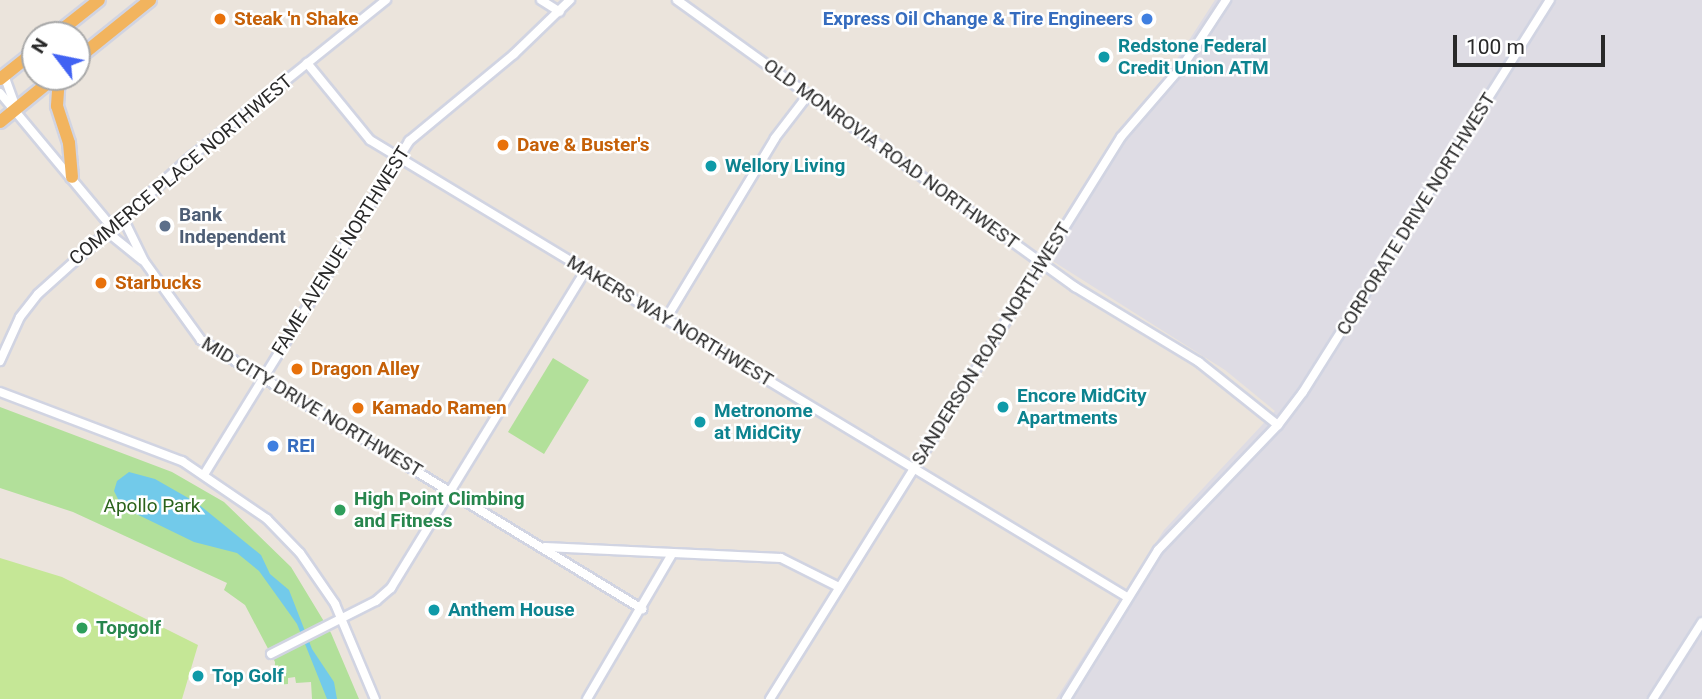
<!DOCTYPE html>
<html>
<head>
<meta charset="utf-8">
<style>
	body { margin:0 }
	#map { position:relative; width:1702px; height:699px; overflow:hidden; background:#ebe4dc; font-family:Roboto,sans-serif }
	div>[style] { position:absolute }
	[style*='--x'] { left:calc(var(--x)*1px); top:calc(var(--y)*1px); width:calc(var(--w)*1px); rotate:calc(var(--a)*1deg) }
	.industrial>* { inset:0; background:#dedce4 }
	.green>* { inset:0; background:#b2e09a }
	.pitch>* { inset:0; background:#c5e796 }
	.water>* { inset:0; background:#72caea }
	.roads { filter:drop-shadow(2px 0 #d1d4e2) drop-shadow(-2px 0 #d1d4e2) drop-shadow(0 2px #d1d4e2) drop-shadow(0 -2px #d1d4e2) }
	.minor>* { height:8px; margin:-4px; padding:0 4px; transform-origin:4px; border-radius:4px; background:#fff }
	.trunk>* { height:12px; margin:-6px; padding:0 6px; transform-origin:6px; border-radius:6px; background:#f2b45e }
	.dots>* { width:19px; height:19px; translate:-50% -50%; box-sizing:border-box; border:4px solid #fff; border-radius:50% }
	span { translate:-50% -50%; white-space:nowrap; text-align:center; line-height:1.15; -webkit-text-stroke:5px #fff; paint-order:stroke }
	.food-label { font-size:19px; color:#c56008; font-weight:700 }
	.left { translate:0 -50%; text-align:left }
	.shop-label { font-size:19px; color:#366cbe; font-weight:700 }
	.right { translate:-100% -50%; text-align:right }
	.culture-label { font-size:19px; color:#0d838f; font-weight:700 }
	.street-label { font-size:19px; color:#292929 }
	.service-label { font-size:19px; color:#4e5e75; font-weight:700 }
	.leisure-label { font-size:19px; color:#27864d; font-weight:700 }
	.park-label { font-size:19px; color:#2b631c }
	.north { position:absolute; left:21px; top:21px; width:70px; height:70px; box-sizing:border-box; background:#fff; border:2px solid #a9a9a9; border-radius:50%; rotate:302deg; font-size:19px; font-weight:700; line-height:28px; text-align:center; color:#292929 }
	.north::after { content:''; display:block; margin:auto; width:24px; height:32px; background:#4162f3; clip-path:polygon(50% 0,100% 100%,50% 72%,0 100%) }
	.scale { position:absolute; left:1453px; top:35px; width:152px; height:32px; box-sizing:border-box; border:4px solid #292929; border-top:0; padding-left:9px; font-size:21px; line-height:24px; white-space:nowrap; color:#292929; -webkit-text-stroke:5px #fff; paint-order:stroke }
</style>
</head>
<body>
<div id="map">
	<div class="industrial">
		<i style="clip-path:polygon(1215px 0,1702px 0,1702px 699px,1056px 699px,1164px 530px,1275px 411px,1225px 370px,1040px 253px,1119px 129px,1167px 74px)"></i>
	</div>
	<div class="green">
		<i style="clip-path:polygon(553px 358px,589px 380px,544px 454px,508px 432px)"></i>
		<i style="clip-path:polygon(0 407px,172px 472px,224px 502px,291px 567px,331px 633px,359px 699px,312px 699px,311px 682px,296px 683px,295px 677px,288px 678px,288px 684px,274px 685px,275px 662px,245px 605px,224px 590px,227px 583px,73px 512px,0 488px)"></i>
	</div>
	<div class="pitch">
		<i style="clip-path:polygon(0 558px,62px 577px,198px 645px,182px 699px,0 699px)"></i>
	</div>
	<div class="water">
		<i style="clip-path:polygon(129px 472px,155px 479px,197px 503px,261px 555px,270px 574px,289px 590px,312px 649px,334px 682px,337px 699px,327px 699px,297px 624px,259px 571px,237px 553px,194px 542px,122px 507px,114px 491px,117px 481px)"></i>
	</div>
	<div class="roads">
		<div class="minor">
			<i style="--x:541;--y:0;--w:22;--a:32"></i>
			<i style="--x:677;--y:0;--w:491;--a:35.8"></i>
			<i style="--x:1075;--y:287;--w:145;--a:31.2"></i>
			<i style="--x:1199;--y:362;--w:101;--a:38.6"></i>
			<i style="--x:307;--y:63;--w:99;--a:50.7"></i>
			<i style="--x:370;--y:140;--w:884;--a:31.12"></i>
			<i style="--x:4;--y:75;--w:32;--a:70"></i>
			<i style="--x:0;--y:93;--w:173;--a:50.2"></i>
			<i style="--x:122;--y:216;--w:50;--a:63.9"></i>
			<i style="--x:144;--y:261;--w:97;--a:54.2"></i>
			<i style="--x:201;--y:340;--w:517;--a:31.38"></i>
			<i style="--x:106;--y:231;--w:46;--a:38.9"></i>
			<i style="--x:666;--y:319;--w:211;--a:-58.9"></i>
			<i style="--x:775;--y:138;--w:54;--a:-52.5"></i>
			<i style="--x:0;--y:361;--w:48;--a:-65.6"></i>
			<i style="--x:20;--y:317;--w:29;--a:-52"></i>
			<i style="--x:38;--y:294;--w:207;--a:-41.9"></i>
			<i style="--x:192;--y:156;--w:249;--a:-38.8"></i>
			<i style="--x:0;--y:392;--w:195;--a:20.8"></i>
			<i style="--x:182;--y:461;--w:103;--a:34.3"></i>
			<i style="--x:267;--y:519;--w:47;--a:45.9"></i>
			<i style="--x:300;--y:553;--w:62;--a:55.5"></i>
			<i style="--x:335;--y:604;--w:103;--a:67.2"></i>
			<i style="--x:205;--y:473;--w:390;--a:-58.4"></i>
			<i style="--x:409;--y:141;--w:136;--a:-39.6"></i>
			<i style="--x:514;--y:54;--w:78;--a:-44"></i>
			<i style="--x:545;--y:547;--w:236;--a:2.7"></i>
			<i style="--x:781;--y:558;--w:65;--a:26.6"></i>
			<i style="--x:271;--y:654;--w:118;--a:-26.8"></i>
			<i style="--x:376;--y:601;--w:20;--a:-41"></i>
			<i style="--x:391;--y:588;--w:372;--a:-58.5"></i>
			<i style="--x:587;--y:699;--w:168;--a:-59.6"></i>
			<i style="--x:770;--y:699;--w:663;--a:-58.01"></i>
			<i style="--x:1121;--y:137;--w:96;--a:-49.2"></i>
			<i style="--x:1184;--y:64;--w:77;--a:-56.7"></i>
			<i style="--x:1066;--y:699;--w:175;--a:-58.3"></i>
			<i style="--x:1158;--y:550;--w:173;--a:-46.2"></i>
			<i style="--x:1278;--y:425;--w:41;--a:-52.9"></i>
			<i style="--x:1303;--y:392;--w:463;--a:-57.8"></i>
			<i style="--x:1653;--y:699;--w:91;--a:-57.5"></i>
		</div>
		<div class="trunk">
			<i style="--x:55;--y:35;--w:56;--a:-38.5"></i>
			<i style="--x:77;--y:59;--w:94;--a:-38.9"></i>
			<i style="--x:59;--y:77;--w:29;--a:94"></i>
			<i style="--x:57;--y:106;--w:39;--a:72"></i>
			<i style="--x:69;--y:143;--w:34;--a:85"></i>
			<i style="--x:0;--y:79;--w:45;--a:-38.7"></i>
			<i style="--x:0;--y:122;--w:71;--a:-39.3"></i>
		</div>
	</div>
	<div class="dots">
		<i style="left:220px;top:19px;background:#e8710a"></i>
		<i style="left:1147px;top:19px;background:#3f7fe0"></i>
		<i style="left:1104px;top:57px;background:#0f9aa8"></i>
		<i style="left:503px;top:145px;background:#e8710a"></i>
		<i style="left:711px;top:166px;background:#0f9aa8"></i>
		<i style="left:165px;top:226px;background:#5c6f8a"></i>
		<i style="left:101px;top:283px;background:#e8710a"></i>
		<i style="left:297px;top:369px;background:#e8710a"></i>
		<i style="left:1003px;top:407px;background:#0f9aa8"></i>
		<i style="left:358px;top:408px;background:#e8710a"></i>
		<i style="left:700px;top:422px;background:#0f9aa8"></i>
		<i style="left:273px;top:446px;background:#3f7fe0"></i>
		<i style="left:340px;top:510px;background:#2e9e5b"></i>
		<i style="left:434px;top:610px;background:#0f9aa8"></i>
		<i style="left:82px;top:628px;background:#2e9e5b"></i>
		<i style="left:198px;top:676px;background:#0f9aa8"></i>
	</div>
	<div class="food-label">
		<span class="left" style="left:234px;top:19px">Steak 'n Shake</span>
		<span class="left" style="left:517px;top:145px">Dave &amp; Buster's</span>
		<span class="left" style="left:115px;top:283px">Starbucks</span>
		<span class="left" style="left:311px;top:369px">Dragon Alley</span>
		<span class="left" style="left:372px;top:408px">Kamado Ramen</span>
	</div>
	<div class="shop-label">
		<span class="right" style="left:1133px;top:19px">Express Oil Change &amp; Tire Engineers</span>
		<span class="left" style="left:287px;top:446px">REI</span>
	</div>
	<div class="culture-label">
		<span class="left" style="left:1118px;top:57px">Redstone Federal<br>Credit Union ATM</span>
		<span class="left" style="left:725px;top:166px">Wellory Living</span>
		<span class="left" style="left:1017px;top:407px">Encore MidCity<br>Apartments</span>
		<span class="left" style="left:714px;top:422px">Metronome<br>at MidCity</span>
		<span class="left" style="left:448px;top:610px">Anthem House</span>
		<span class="left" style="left:212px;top:676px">Top Golf</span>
	</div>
	<div class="street-label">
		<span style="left:891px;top:154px;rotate:36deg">OLD MONROVIA ROAD NORTHWEST</span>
		<span style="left:181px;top:170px;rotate:-40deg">COMMERCE PLACE NORTHWEST</span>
		<span style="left:1416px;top:214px;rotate:-58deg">CORPORATE DRIVE NORTHWEST</span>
		<span style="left:341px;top:251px;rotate:-58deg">FAME AVENUE NORTHWEST</span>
		<span style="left:670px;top:321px;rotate:31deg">MAKERS WAY NORTHWEST</span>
		<span style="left:991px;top:344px;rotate:-58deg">SANDERSON ROAD NORTHWEST</span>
		<span style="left:312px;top:407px;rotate:31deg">MID CITY DRIVE NORTHWEST</span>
	</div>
	<div class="service-label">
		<span class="left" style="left:179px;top:226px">Bank<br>Independent</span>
	</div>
	<div class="leisure-label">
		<span class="left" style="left:354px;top:510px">High Point Climbing<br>and Fitness</span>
		<span class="left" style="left:96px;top:628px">Topgolf</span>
	</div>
	<div class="park-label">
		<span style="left:152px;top:506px">Apollo Park</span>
	</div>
	<div class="north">N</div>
	<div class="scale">100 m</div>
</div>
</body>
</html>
